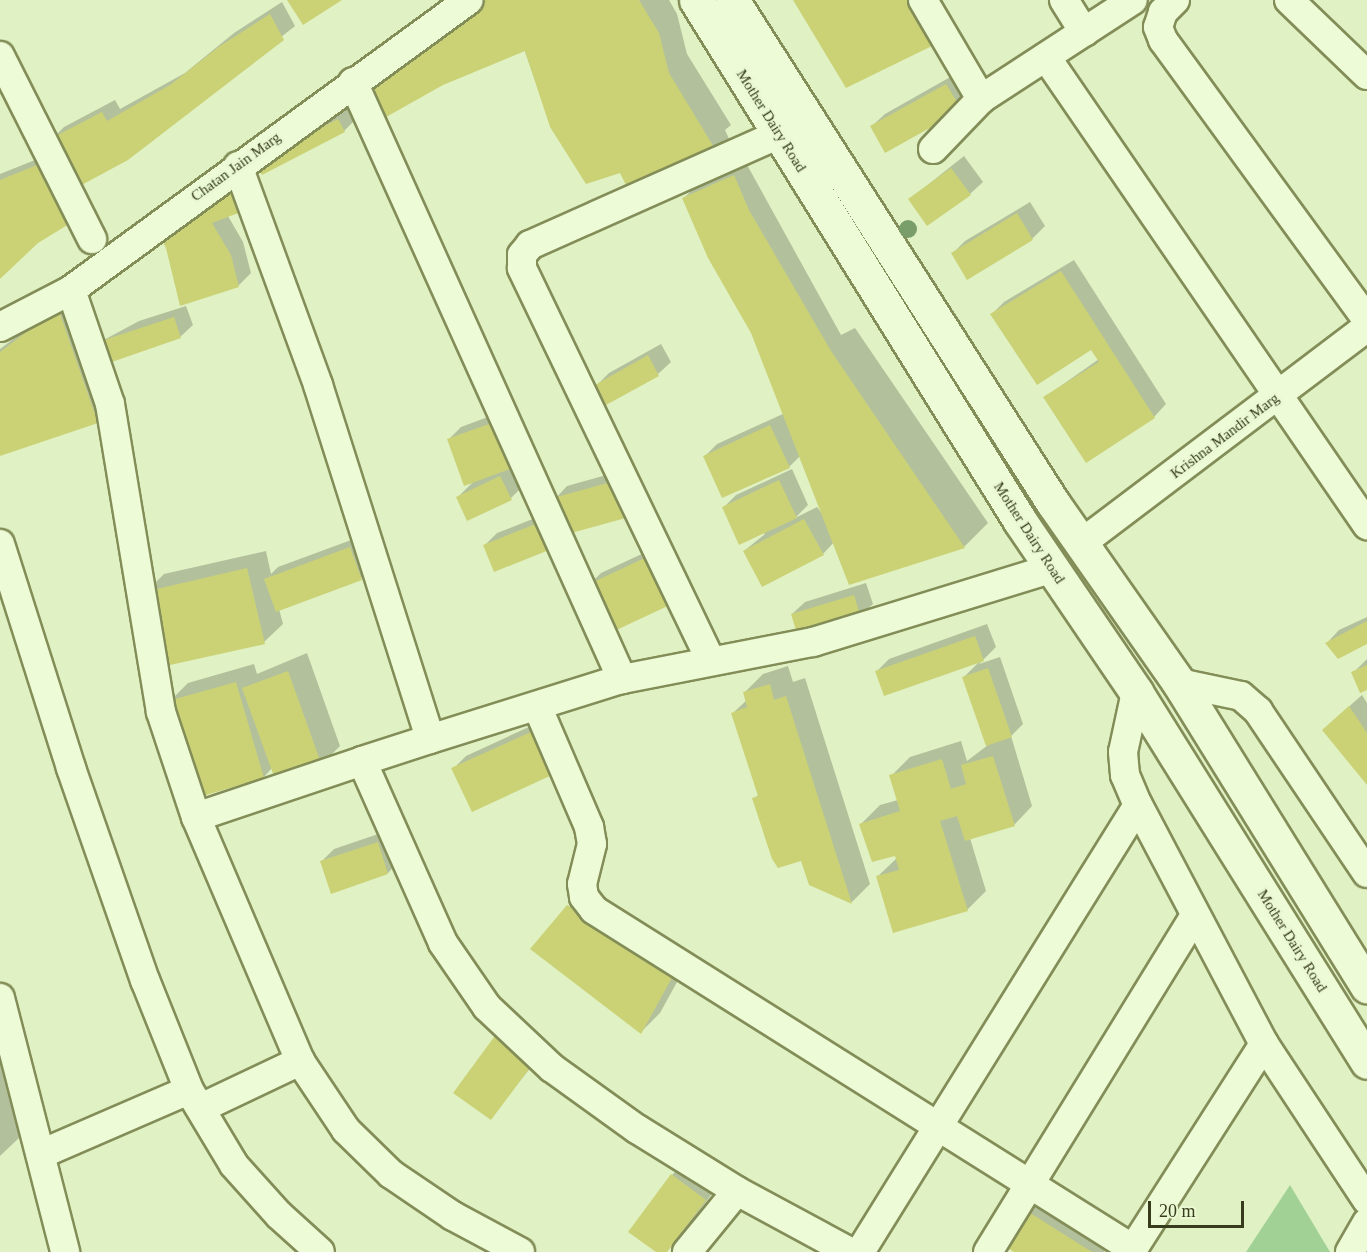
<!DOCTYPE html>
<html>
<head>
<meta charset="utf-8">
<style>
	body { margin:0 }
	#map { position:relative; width:1367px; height:1252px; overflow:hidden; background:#e0f1c3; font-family:Georgia,serif }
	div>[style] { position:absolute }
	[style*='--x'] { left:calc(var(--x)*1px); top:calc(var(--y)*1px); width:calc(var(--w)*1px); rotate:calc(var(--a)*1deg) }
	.green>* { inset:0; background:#a2d196 }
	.shadow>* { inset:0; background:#0003 }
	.building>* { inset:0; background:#cbd276 }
	.roads { filter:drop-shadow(2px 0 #838d58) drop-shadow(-2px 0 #838d58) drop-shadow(0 2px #838d58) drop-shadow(0 -2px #838d58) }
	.minor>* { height:28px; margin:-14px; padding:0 14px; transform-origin:14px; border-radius:14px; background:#eefbd7 }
	.secondary>* { height:33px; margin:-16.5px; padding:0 16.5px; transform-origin:16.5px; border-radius:16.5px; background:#eefbd7 }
	.trees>* { width:18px; height:18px; margin:-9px; border-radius:50%; background:#7a9e6a }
	span { translate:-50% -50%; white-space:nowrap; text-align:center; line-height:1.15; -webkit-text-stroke:5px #eaf8d3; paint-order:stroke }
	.street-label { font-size:15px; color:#373c1d }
	.scale { position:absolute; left:1148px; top:1201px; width:96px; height:27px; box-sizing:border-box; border:3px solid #373c1d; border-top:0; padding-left:8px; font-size:18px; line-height:21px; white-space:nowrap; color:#373c1d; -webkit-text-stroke:4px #eaf8d3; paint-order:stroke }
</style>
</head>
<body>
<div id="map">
	<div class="green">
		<i style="clip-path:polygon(1290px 1185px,1330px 1252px,1246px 1252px)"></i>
	</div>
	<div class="shadow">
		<i style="clip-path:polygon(476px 0,669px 0,677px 14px,687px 54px,731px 125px,725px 130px,730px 141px,717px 153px,621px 171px,551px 126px,524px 49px)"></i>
		<i style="clip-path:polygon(282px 2px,295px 26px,127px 159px,51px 140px,64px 127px,115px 100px,120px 109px,185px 73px,234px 33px)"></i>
		<i style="clip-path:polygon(959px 72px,973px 97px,961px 109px,872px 126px,885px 114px)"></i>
		<i style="clip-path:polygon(350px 108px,356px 119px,344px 131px,269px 150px)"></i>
		<i style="clip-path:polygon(55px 152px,37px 242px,0 278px,0 174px)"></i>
		<i style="clip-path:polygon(964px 156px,983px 182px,970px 194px,910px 199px)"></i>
		<i style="clip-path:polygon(746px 163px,841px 335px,855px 328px,988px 523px,964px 547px,834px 542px,823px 554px,744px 551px,765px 534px,724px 507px,736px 495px,792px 469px,808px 505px,795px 518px,817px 507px,824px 516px,801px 455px,789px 467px,705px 456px,717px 444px,785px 413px,753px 333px,684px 198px,696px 186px)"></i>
		<i style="clip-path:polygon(1030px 202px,1045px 226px,1032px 239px,967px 278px,953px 253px,965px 241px)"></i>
		<i style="clip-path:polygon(228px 216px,243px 242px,251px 273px,239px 285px,181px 304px,168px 248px,159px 233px)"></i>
		<i style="clip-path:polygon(1074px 260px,1166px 404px,1154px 417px,1045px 397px,1099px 359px,1092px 348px,992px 314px,1004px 302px)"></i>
		<i style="clip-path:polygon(77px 291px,116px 403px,97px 422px,0 455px,0 349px)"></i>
		<i style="clip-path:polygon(186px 306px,193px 325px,180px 337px,100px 342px,139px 321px)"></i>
		<i style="clip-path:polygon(661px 344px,671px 362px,658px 374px,606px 403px,597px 385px,609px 373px)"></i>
		<i style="clip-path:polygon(515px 407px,523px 486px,511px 498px,458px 497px,474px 481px,449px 439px,461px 427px)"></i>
		<i style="clip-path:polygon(635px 467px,644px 502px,565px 533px,485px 545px,497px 533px,558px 509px,555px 499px,567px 486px)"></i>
		<i style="clip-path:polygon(362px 536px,374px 566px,361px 578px,279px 609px,283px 624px,264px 642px,146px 592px,164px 574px,266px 551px,271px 574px,278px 567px)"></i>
		<i style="clip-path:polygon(661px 545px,684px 590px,589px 585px,601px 573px)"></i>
		<i style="clip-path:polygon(866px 583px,873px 604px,860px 616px,792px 614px,805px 602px)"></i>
		<i style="clip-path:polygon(1367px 617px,1367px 644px,1327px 643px,1339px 630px)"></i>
		<i style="clip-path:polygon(987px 624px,996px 647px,979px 664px,1000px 657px,1023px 724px,1011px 736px,1032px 806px,1014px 825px,970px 838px,986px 891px,967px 910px,877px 877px,897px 858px,896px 854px,861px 824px,880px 805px,898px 800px,891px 776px,910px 757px,961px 741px,967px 761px,988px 745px,964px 677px,981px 660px,877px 671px,889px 659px)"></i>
		<i style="clip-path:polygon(307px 653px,340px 746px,321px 765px,272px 768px,264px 777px,169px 702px,188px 683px,254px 664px,257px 674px)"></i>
		<i style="clip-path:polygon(1367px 659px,1367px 688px,1353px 673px)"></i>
		<i style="clip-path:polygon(788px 666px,793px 682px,805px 678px,870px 884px,852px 902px,811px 884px,802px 859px,754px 799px,759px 794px,733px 713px,747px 700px,744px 693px,763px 674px)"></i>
		<i style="clip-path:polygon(1362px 695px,1367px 703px,1367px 782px,1336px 718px)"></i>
		<i style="clip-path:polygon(544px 720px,564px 762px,453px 769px,466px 756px)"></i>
		<i style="clip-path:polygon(390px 830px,400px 860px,388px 873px,322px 861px,334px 849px)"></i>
		<i style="clip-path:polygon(587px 887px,693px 953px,660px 1013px,641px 1032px,532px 949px)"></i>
		<i style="clip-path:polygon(0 1019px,20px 1137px,0 1156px)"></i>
		<i style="clip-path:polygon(546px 1048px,491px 1118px,455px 1092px)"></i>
		<i style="clip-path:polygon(684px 1162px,717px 1187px,675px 1243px,666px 1252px,658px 1252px,672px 1175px)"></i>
		<i style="clip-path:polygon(1036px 1197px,1110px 1243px,1104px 1252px,1017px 1252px,1003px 1243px)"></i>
	</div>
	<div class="building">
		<i style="clip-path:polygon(287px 0,342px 0,303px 25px)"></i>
		<i style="clip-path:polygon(482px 0,639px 0,659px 33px,669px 73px,718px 154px,631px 195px,620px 173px,586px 184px,550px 127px,525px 51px,443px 85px,379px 121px,363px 86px)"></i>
		<i style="clip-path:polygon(793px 0,915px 0,934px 45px,846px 88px)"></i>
		<i style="clip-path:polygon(270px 14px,284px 40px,128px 160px,76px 188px,50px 139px,102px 112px,107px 121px,170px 85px,220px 46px)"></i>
		<i style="clip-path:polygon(946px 84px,962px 110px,885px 153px,870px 126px)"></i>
		<i style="clip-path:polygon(338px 119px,345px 132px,262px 175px,255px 162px)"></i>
		<i style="clip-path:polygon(42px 163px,69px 224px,38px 243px,0 279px,0 180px)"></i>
		<i style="clip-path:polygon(951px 168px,971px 195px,927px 226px,908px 199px)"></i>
		<i style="clip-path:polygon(734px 175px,749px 210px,831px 351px,965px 548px,849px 585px,751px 333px,708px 258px,682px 198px)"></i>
		<i style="clip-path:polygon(231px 185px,241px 212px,212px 223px,231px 255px,239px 287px,180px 306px,166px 248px,158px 233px)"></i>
		<i style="clip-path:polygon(1017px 213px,1033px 240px,967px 280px,951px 253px)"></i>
		<i style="clip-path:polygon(1061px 271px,1155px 418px,1086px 463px,1043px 397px,1099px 362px,1091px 350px,1037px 385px,990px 314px)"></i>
		<i style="clip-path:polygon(58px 308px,98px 423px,0 456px,0 352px)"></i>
		<i style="clip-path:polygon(174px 317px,181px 338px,106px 364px,98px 342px)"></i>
		<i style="clip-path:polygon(648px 355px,659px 376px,606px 405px,595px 385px)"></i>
		<i style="clip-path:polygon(503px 419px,521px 465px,464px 486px,447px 439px)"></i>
		<i style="clip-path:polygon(770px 425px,790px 468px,722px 498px,703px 456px)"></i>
		<i style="clip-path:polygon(500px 476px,512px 500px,467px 521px,456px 497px)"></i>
		<i style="clip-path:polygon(622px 479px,633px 516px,564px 535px,553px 498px)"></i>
		<i style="clip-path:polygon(779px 480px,797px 518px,739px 545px,722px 507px)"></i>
		<i style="clip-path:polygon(804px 519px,824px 555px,762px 587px,743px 551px)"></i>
		<i style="clip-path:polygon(543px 521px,554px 548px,494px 572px,483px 545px)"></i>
		<i style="clip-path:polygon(350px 547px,362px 580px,276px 612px,264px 579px)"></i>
		<i style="clip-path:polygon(649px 556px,672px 604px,610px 633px,587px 585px)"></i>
		<i style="clip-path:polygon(247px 568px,265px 644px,161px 667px,144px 592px)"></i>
		<i style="clip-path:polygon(854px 595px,861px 618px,798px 637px,791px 614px)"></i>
		<i style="clip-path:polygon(1367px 621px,1367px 644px,1338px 659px,1325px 643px)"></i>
		<i style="clip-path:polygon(975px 636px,984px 661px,884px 696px,875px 671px)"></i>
		<i style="clip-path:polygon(1367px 665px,1367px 690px,1360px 693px,1351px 672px)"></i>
		<i style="clip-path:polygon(988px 668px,1012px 737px,986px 746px,962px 677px)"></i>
		<i style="clip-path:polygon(288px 671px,322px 766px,276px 782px,242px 688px)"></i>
		<i style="clip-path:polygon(236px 682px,264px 778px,196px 798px,168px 701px)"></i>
		<i style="clip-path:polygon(770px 684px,774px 700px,786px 696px,852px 904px,809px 885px,801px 861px,778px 868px,772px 859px,752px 798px,758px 796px,731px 713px,747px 707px,743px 692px)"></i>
		<i style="clip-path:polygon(1349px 706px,1367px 733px,1367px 785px,1322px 730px)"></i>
		<i style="clip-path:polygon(531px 732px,552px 775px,472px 812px,451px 768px)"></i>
		<i style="clip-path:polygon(993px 756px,1015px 826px,965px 841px,957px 816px,940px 821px,968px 911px,893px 933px,876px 876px,899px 870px,895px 856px,872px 862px,859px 824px,900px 811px,889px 775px,942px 759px,951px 789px,966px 784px,961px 765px)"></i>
		<i style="clip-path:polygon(378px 842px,388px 874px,331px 894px,320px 861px)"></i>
		<i style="clip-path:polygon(567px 905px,675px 972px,641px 1034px,530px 949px)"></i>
		<i style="clip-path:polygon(497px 1033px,535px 1061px,491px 1120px,453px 1093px)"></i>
		<i style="clip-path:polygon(671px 1174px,706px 1200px,667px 1252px,656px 1252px,628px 1232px)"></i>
		<i style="clip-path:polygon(1022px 1208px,1092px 1252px,1014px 1252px,1001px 1244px)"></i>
	</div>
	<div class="roads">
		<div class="minor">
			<i style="--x:923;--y:0;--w:115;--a:59.6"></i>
			<i style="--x:1064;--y:0;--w:38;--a:58"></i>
			<i style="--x:1175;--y:0;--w:17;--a:135"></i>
			<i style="--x:1163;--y:12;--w:16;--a:108"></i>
			<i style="--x:1158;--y:27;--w:14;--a:69"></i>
			<i style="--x:1163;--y:40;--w:346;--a:53.9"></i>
			<i style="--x:1289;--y:0;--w:108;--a:43.9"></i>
			<i style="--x:0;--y:56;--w:205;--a:63.3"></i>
			<i style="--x:1046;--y:57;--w:568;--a:55.55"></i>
			<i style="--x:353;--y:82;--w:655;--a:65.74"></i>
			<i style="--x:933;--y:149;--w:69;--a:-46.2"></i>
			<i style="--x:981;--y:99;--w:181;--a:-33.1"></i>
			<i style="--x:238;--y:166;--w:233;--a:69.9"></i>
			<i style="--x:318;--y:385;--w:371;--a:72.4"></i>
			<i style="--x:430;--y:739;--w:71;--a:162.1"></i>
			<i style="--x:362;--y:761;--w:199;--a:66"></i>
			<i style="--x:443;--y:943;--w:78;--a:55.5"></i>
			<i style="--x:487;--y:1007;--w:89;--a:43.2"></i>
			<i style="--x:552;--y:1068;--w:105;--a:35.7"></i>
			<i style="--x:637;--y:1129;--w:118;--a:31.8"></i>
			<i style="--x:737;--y:1191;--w:79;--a:129.3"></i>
			<i style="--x:71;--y:290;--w:120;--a:71.1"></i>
			<i style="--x:110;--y:404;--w:312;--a:80.6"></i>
			<i style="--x:161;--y:712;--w:111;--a:71.6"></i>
			<i style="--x:196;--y:817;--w:265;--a:66.9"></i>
			<i style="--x:300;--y:1061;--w:83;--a:56.3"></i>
			<i style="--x:346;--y:1130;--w:63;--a:44.4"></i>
			<i style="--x:391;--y:1174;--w:75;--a:34.1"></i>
			<i style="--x:453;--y:1216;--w:76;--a:28.2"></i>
			<i style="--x:0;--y:327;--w:80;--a:-27.5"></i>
			<i style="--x:71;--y:290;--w:492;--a:-36.1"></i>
			<i style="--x:1083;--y:542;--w:356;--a:-37.1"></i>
			<i style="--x:0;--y:544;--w:235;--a:72.4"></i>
			<i style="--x:71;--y:768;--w:225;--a:70.8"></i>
			<i style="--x:145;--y:980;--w:118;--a:68.2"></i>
			<i style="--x:189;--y:1090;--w:87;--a:59"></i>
			<i style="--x:234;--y:1165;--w:67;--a:48"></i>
			<i style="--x:279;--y:1215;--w:55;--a:42.1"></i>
			<i style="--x:710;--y:659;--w:434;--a:-115.7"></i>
			<i style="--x:522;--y:268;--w:13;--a:-90"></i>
			<i style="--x:522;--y:255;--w:13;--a:-51"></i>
			<i style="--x:530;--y:245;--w:273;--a:-24"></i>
			<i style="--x:1179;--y:683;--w:63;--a:11.8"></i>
			<i style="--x:1241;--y:696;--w:23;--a:41"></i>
			<i style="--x:1258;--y:711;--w:195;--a:56.1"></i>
			<i style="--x:1136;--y:692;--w:61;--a:102.2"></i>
			<i style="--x:1123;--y:752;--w:23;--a:85"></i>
			<i style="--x:1125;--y:775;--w:33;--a:67"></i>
			<i style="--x:1138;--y:805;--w:270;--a:62.2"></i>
			<i style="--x:1264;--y:1044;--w:187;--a:56.6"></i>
			<i style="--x:537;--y:706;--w:132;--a:66.7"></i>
			<i style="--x:589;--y:827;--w:17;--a:80"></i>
			<i style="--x:592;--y:844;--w:41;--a:104"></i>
			<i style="--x:582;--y:884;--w:13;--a:81"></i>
			<i style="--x:584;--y:897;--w:16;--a:52"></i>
			<i style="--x:594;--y:910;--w:637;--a:32.17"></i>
			<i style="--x:430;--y:739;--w:201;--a:-17.4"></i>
			<i style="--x:622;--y:679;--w:195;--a:-11"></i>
			<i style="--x:813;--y:642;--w:249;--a:-17.1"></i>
			<i style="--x:196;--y:817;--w:175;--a:-18.6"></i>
			<i style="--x:0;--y:998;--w:262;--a:75.6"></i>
			<i style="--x:201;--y:1108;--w:110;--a:-25.4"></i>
			<i style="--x:41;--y:1154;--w:161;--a:-23.4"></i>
			<i style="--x:737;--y:1191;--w:128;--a:28.4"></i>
			<i style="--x:860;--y:1252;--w:526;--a:-58.12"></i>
			<i style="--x:988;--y:1252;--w:395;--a:-58.4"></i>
			<i style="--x:1131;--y:1252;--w:247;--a:-57.4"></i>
			<i style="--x:1350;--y:1252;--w:34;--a:-60"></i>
		</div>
		<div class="secondary">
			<i style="--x:696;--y:0;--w:614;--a:58.12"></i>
			<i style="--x:1020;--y:521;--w:207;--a:55.8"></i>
			<i style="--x:1136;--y:692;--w:436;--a:58"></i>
			<i style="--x:732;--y:0;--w:597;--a:57.46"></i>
			<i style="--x:1053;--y:503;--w:220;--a:55"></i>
			<i style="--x:1179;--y:683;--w:357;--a:58.2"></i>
		</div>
	</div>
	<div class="trees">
		<i style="left:908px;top:229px"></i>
	</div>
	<div class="street-label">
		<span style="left:771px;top:121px;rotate:58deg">Mother Dairy Road</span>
		<span style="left:236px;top:167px;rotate:-36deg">Chatan Jain Marg</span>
		<span style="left:1225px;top:436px;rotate:-37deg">Krishna Mandir Marg</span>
		<span style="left:1029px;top:533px;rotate:57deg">Mother Dairy Road</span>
		<span style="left:1292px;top:941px;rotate:58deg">Mother Dairy Road</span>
	</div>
	<div class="scale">20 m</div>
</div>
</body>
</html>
